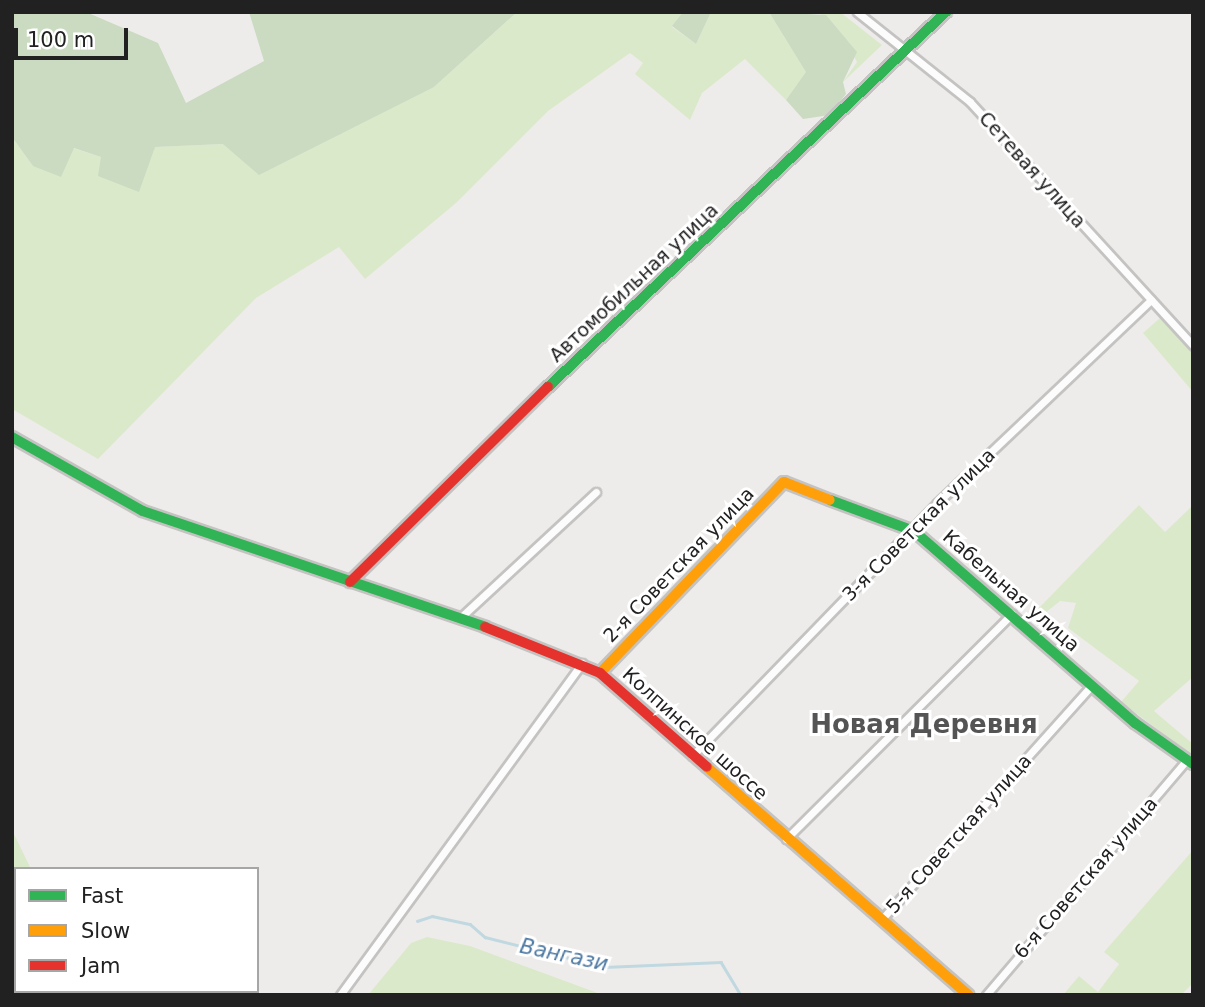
<!DOCTYPE html>
<html>
<head>
<meta charset="utf-8">
<style>
	body { margin:0 }
	#map { position:relative; width:1205px; height:1007px; overflow:hidden; background:#eeecea; font-family:"DejaVu Sans",sans-serif }
	div>[style] { position:absolute }
	[style*='--x'] { left:calc(var(--x)*1px); top:calc(var(--y)*1px); width:calc(var(--w)*1px); rotate:calc(var(--a)*1deg) }
	.grass>* { inset:0; background:#dbe9cb }
	.forest>* { inset:0; background:#cadbc1 }
	.stream>* { height:2.5px; margin:-1.25px; padding:0 1.25px; transform-origin:1.25px; border-radius:1.25px; background:#c0d8e0 }
	.roads { filter:drop-shadow(2px 0 #c4c3c2) drop-shadow(-2px 0 #c4c3c2) drop-shadow(0 2px #c4c3c2) drop-shadow(0 -2px #c4c3c2) }
	.street>* { height:7px; margin:-3.5px; padding:0 3.5px; transform-origin:3.5px; border-radius:3.5px; background:#fcfcfc }
	.fast>* { height:10px; margin:-5px; padding:0 5px; transform-origin:5px; border-radius:5px; background:#30b455 }
	.slow>* { height:10px; margin:-5px; padding:0 5px; transform-origin:5px; border-radius:5px; background:#ff9f0a }
	.jam>* { height:10px; margin:-5px; padding:0 5px; transform-origin:5px; border-radius:5px; background:#e5322d }
	span { translate:-50% -50%; white-space:nowrap; text-align:center; line-height:1.15; -webkit-text-stroke:6px #fff; paint-order:stroke }
	.street-label { font-size:19px; color:#212121 }
	.water-label { font-size:21px; color:#4f7aa3; font-style:italic }
	.district-label { font-size:26px; color:#545454; font-weight:700 }
	.frame { position:absolute; inset:0; border:14px solid #212121; pointer-events:none }
	.legend { position:absolute; left:14px; top:867px; width:245px; height:126px; box-sizing:border-box; background:#fff; border:2px solid #a6a6a6; margin:0; padding:9px 12px; list-style:none; font-size:21px; color:#212121 }
	.legend li { display:flex; align-items:center; gap:14px; height:35px }
	.legend b { width:35px; border:2px solid #a6a6a6 }
	.scale { position:absolute; left:14px; top:28px; width:114px; height:32px; box-sizing:border-box; border:4px solid #212121; border-top:0; padding-left:9px; font-size:21px; line-height:24px; white-space:nowrap; color:#212121; -webkit-text-stroke:5px #fff; paint-order:stroke }
</style>
</head>
<body>
<div id="map">
	<div class="grass">
		<i style="clip-path:polygon(517px 12px,683px 12px,672px 27px,696px 44px,711px 12px,769px 12px,807px 72px,786px 100px,745px 59px,702px 93px,690px 120px,635px 74px,643px 63px,630px 53px,548px 111px,456px 203px,365px 279px,339px 247px,256px 298px,98px 459px,12px 409px,12px 137px,33px 166px,73px 148px,101px 157px,138px 191px,154px 147px,224px 144px,434px 87px)"></i>
		<i style="clip-path:polygon(818px 12px,840px 12px,882px 45px,843px 82px,857px 62px,840px 32px)"></i>
		<i style="clip-path:polygon(1160px 318px,1193px 353px,1193px 392px,1143px 333px)"></i>
		<i style="clip-path:polygon(1139px 505px,1165px 532px,1193px 505px,1193px 677px,1154px 711px,1193px 744px,1193px 756px,1121px 702px,1139px 681px,1068px 628px,1076px 603px,1060px 601px,1045px 613px,1024px 604px,1038px 609px)"></i>
		<i style="clip-path:polygon(12px 830px,31px 869px,16px 869px,16px 951px)"></i>
		<i style="clip-path:polygon(1193px 850px,1193px 983px,1181px 995px,1063px 995px,1079px 976px,1098px 992px,1119px 964px,1104px 952px)"></i>
		<i style="clip-path:polygon(427px 937px,470px 946px,603px 995px,368px 995px,411px 943px)"></i>
	</div>
	<div class="forest">
		<i style="clip-path:polygon(12px 12px,86px 12px,158px 43px,186px 103px,264px 61px,249px 12px,517px 12px,434px 87px,259px 175px,223px 144px,155px 147px,139px 192px,98px 176px,101px 157px,74px 148px,61px 177px,33px 166px,12px 137px)"></i>
		<i style="clip-path:polygon(683px 12px,711px 12px,696px 44px,672px 26px)"></i>
		<i style="clip-path:polygon(769px 12px,826px 15px,857px 52px,843px 82px,846px 94px,830px 115px,803px 119px,786px 100px,806px 72px)"></i>
	</div>
	<div class="stream">
		<i style="--x:417;--y:921;--w:16;--a:-18"></i>
		<i style="--x:432;--y:916;--w:39;--a:12"></i>
		<i style="--x:470;--y:924;--w:20;--a:41"></i>
		<i style="--x:485;--y:937;--w:123;--a:14.1"></i>
		<i style="--x:604;--y:967;--w:117;--a:-2.4"></i>
		<i style="--x:721;--y:962;--w:39;--a:59"></i>
	</div>
	<div class="roads">
		<div class="street">
			<i style="--x:857;--y:12;--w:144;--a:38.5"></i>
			<i style="--x:970;--y:102;--w:330;--a:47.5"></i>
			<i style="--x:461;--y:617;--w:184;--a:-42.8"></i>
			<i style="--x:692;--y:756;--w:352;--a:-45.9"></i>
			<i style="--x:937;--y:503;--w:295;--a:-43.5"></i>
			<i style="--x:786;--y:839;--w:319;--a:-44.9"></i>
			<i style="--x:881;--y:920;--w:316;--a:-48.1"></i>
			<i style="--x:340;--y:995;--w:411;--a:-53.9"></i>
			<i style="--x:986;--y:995;--w:308;--a:-49.5"></i>
		</div>
		<div class="fast">
			<i style="--x:548;--y:387;--w:547;--a:-43.3"></i>
			<i style="--x:12;--y:437;--w:150;--a:29.5"></i>
			<i style="--x:143;--y:511;--w:361;--a:18.7"></i>
			<i style="--x:830;--y:500;--w:90;--a:20.3"></i>
			<i style="--x:914;--y:531;--w:293;--a:41"></i>
			<i style="--x:1135;--y:723;--w:71;--a:35.3"></i>
		</div>
		<div class="slow">
			<i style="--x:600;--y:673;--w:265;--a:-46.1"></i>
			<i style="--x:784;--y:482;--w:49;--a:21.4"></i>
			<i style="--x:707;--y:767;--w:347;--a:41.1"></i>
		</div>
		<div class="jam">
			<i style="--x:350;--y:582;--w:278;--a:-44.6"></i>
			<i style="--x:485;--y:627;--w:124;--a:21.8"></i>
			<i style="--x:600;--y:673;--w:142;--a:41.3"></i>
		</div>
	</div>
	<div class="street-label">
		<span style="left:1032px;top:170px;rotate:48deg">Сетевая улица</span>
		<span style="left:634px;top:283px;rotate:-43deg">Автомобильная улица</span>
		<span style="left:919px;top:525px;rotate:-45deg">3-я Советская улица</span>
		<span style="left:679px;top:565px;rotate:-46deg">2-я Советская улица</span>
		<span style="left:1011px;top:591px;rotate:41deg">Кабельная улица</span>
		<span style="left:695px;top:734px;rotate:42deg">Колпинское шоссе</span>
		<span style="left:959px;top:834px;rotate:-48deg">5-я Советская улица</span>
		<span style="left:1086px;top:878px;rotate:-49deg">6-я Советская улица</span>
	</div>
	<div class="water-label">
		<span style="left:564px;top:955px;rotate:12deg">Вангази</span>
	</div>
	<div class="district-label">
		<span style="left:924px;top:725px">Новая Деревня</span>
	</div>
	<div class="frame"></div>
	<ul class="legend">
	<li><b style="height:9px;background:#30b455"></b>Fast</li>
	<li><b style="height:9px;background:#ff9f0a"></b>Slow</li>
	<li><b style="height:9px;background:#e5322d"></b>Jam</li>
	</ul>
	<div class="scale">100 m</div>
</div>
</body>
</html>
